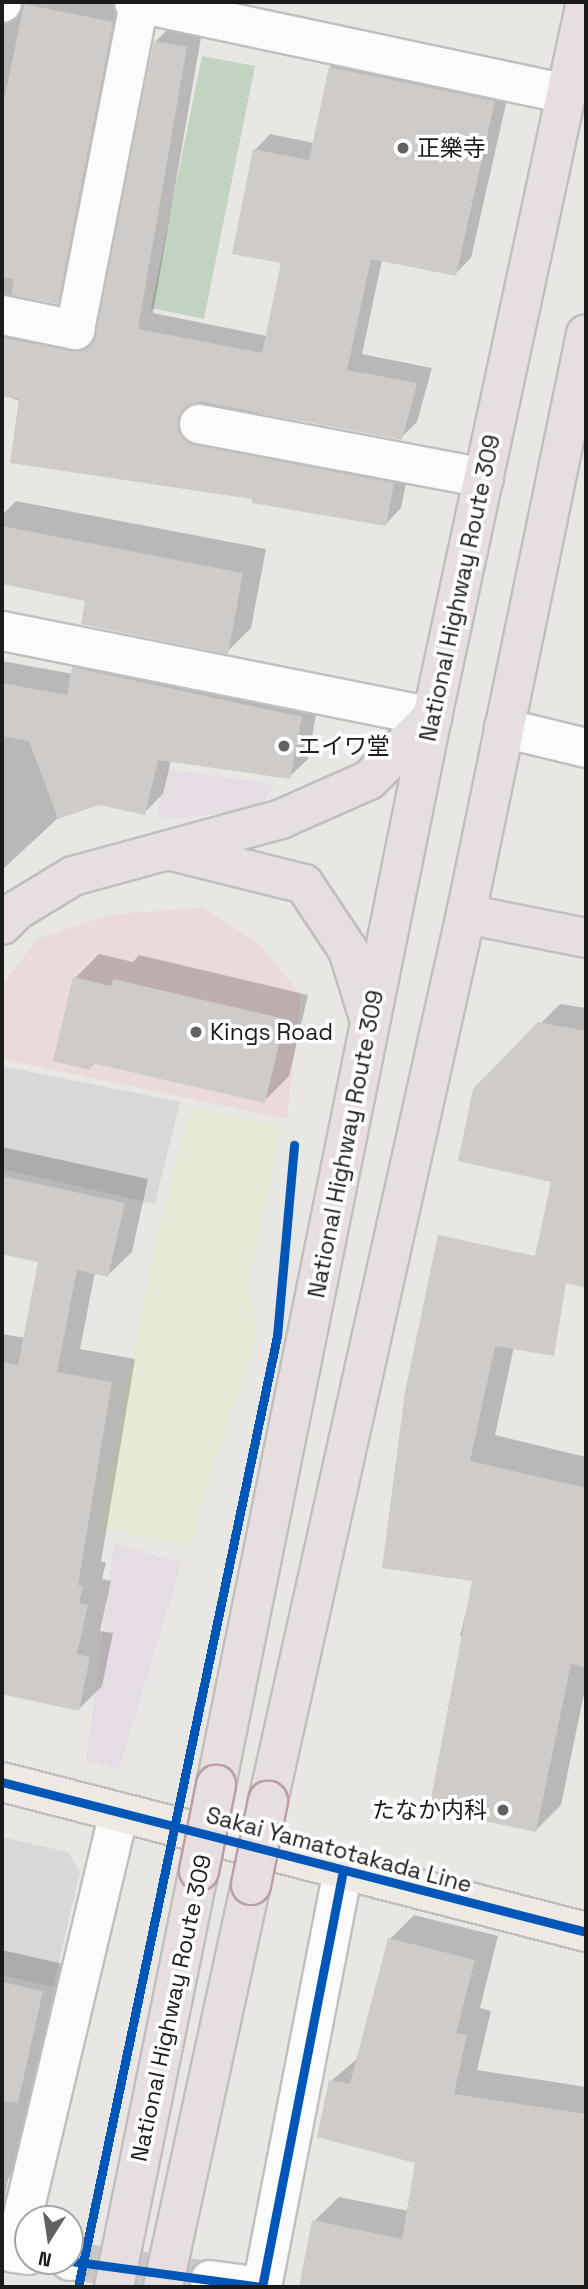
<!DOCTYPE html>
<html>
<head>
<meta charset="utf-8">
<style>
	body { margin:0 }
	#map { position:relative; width:588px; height:2289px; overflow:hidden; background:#e9e7e4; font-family:"Space Grotesk","Noto Sans JP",sans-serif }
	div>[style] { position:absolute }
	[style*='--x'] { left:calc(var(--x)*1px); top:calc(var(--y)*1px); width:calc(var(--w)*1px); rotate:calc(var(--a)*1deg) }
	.commercial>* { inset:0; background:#ebdada }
	.industrial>* { inset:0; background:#e6dce3 }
	.farmland>* { inset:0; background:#e9e9d7 }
	.cemetery>* { inset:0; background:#c3d3c2 }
	.parking>* { inset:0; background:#d9d8d7 }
	.shadow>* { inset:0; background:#0003 }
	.building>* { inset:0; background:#cecbc9 }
	.street-tunnel>* { height:38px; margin-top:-19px; transform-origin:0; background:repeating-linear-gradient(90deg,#cac8c6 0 38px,transparent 0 57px) }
	.roads { filter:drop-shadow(2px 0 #c0bfbe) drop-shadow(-2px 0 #c0bfbe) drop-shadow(0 2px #c0bfbe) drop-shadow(0 -2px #c0bfbe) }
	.street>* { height:38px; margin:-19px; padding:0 19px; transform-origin:19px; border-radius:19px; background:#fcfbfb }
	.primary>* { height:38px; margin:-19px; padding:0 19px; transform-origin:19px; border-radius:19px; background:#efe9e3 }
	.highway>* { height:38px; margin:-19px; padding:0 19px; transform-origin:19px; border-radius:19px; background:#e7dee0 }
	.bridges { filter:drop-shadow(2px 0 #bb9da8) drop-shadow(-2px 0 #bb9da8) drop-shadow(0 2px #bb9da8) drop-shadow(0 -2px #bb9da8) }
	.highway-bridge>* { height:38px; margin:-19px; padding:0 19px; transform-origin:19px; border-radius:19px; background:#e7dee0 }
	.cycleway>* { height:9px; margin:-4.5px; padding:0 4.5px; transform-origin:4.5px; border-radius:4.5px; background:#0057b8 }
	.dots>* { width:19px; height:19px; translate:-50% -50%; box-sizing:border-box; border:4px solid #fff; border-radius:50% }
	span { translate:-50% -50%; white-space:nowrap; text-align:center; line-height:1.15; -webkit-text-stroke:7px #fff; paint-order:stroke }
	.poi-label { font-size:23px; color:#1b1b1b }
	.left { translate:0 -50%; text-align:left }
	.right { translate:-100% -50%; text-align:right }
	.street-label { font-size:23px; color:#1b1b1b }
	.frame { position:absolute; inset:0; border:4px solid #1b1b1b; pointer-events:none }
	.north { position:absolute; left:14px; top:2205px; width:70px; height:70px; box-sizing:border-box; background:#fff; border:2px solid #a4a4a4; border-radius:50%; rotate:192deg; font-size:19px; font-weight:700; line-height:28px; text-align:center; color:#1b1b1b }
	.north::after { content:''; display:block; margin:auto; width:24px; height:32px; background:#636261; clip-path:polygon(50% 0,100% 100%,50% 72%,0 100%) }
</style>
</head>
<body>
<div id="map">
	<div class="commercial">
		<i style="clip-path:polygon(202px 907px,257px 942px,301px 995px,287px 1119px,2px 1059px,2px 986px,36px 940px,108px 915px)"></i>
	</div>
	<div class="industrial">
		<i style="clip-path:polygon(166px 769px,274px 784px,260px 808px,177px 819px,157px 816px)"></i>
		<i style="clip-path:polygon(114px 1544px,182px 1562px,119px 1769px,86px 1762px)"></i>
	</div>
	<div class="farmland">
		<i style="clip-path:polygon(190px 1107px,282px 1127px,248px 1282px,257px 1332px,189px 1546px,98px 1527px,151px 1262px)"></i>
	</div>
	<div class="cemetery">
		<i style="clip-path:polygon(202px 56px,255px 66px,204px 319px,151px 308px)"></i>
	</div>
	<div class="parking">
		<i style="clip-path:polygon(2px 1066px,180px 1102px,155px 1204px,2px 1169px)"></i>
		<i style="clip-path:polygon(2px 1837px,68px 1852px,80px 1872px,53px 1987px,2px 1975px)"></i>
	</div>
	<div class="shadow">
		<i style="clip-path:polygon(2px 2px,8px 7px,23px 7px,23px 2px,103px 2px,128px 7px,73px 286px,57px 302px,2px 294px)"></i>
		<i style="clip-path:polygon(171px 26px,202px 32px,153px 313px,267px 336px,283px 262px,255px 150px,270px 134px,314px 143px,330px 67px,346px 52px,510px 86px,471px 258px,455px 274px,382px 260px,362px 354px,432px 368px,417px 422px,401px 438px,193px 402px,194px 416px,409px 468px,401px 508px,386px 524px,254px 498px,2px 394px,2px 313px,88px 336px,96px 333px,156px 41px)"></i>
		<i style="clip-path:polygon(16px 501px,266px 549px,251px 628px,227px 652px,87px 600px,2px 582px,2px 515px)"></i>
		<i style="clip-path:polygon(92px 650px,319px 698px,308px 759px,289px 777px,171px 760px,163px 794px,144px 813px,99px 803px,59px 817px,2px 870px,2px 661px,73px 674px)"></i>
		<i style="clip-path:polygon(99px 954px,133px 962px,139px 955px,308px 995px,289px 1076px,264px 1101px,96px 1062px,89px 1068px,75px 978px)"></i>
		<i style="clip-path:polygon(560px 1004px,586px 1008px,586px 1286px,533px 1275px,553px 1181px,475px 1090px)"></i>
		<i style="clip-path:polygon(2px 1147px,148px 1179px,132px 1252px,108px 1275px,95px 1272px,80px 1349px,135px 1359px,101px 1562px,106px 1562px,102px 1579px,111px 1581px,100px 1631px,113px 1633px,102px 1686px,79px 1709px,2px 1693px,2px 1334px,25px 1338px,40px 1260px,2px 1252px)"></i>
		<i style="clip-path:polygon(521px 1314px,495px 1435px,586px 1457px,586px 1684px,561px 1805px,536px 1830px,466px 1638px,460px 1636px,474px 1580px,406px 1392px)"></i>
		<i style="clip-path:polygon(414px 1915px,498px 1936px,480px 2008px,491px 2011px,477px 2070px,586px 2087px,586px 2287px,301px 2287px,314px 2221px,339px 2197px,409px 2211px,417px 2161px,331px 2081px,359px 2057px,390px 1939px)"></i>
		<i style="clip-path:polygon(2px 1950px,68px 1965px,24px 2162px,8px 2179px,2px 2216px)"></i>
	</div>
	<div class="building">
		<i style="clip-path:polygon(24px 4px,113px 22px,58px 304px,11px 295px,14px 279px,2px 277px,2px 110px)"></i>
		<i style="clip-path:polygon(154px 41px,187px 47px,138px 329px,262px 353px,281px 263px,232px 254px,253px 149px,309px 160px,329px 67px,495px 101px,456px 276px,371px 259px,347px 370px,417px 383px,402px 440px,203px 402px,191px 404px,178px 419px,179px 432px,195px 445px,394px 483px,386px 526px,252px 503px,252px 499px,10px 463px,19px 399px,2px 396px,4px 338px,71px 351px,92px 344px)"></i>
		<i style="clip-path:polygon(2px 526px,243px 573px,228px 654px,81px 624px,85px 601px,2px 584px)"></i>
		<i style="clip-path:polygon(72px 667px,302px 717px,290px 779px,158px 760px,145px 815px,99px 805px,58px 819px,29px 741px,2px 736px,2px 683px,67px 695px)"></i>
		<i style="clip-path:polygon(73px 977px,111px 986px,113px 979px,285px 1019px,265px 1103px,92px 1063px,90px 1070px,53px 1061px)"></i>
		<i style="clip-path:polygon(538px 1022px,586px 1031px,586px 1288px,566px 1283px,554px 1356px,495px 1346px,470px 1461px,586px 1488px,586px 1668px,571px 1664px,536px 1832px,429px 1809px,472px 1581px,382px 1568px,405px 1392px,438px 1235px,535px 1256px,551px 1182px,458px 1161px,473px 1089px)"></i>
		<i style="clip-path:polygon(2px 1176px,125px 1203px,108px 1277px,77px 1270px,57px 1372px,112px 1382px,78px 1585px,83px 1586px,79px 1603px,88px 1605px,77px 1654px,90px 1657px,79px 1711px,2px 1694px,2px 1362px,18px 1365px,38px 1262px,2px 1254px)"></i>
		<i style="clip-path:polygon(388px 1938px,475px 1960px,456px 2033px,467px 2035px,454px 2094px,586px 2114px,586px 2287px,299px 2287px,312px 2220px,402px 2239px,415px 2163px,317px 2137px,329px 2080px,350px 2084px)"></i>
		<i style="clip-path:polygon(2px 1982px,43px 1991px,18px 2103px,2px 2101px)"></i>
	</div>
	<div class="street-tunnel">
		<i style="--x:71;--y:2261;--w:140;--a:7.8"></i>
	</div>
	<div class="roads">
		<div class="street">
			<i style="--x:134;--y:2;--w:442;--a:12"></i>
			<i style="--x:2;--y:3;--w:1;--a:-90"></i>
			<i style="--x:2;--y:315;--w:75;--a:11.6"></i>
			<i style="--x:75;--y:330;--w:333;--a:-78.9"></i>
			<i style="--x:199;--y:424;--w:290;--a:10.7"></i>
			<i style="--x:2;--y:631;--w:439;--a:11.3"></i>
			<i style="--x:504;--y:728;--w:84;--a:13.7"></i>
			<i style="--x:28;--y:2255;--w:14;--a:-172"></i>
			<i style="--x:14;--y:2253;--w:452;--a:-76.6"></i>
			<i style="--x:70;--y:2261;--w:1;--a:0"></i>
			<i style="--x:210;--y:2280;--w:52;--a:7.7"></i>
			<i style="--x:262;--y:2287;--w:423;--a:-79"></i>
		</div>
		<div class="primary">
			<i style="--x:2;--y:1782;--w:603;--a:14.4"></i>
		</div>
		<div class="highway">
			<i style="--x:172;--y:851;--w:136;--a:14"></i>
			<i style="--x:304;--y:884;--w:79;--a:56.3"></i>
			<i style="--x:348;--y:950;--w:71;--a:72.8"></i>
			<i style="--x:466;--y:914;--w:122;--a:11.3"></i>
			<i style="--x:2;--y:925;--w:21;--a:-45"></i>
			<i style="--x:17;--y:910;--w:66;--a:-31.3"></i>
			<i style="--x:73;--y:876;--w:216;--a:-15.3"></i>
			<i style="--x:281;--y:819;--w:96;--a:-23.9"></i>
			<i style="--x:369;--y:780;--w:89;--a:-45"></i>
			<i style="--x:216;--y:1785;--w:1090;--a:-78.57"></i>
			<i style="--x:432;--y:717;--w:731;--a:-77.85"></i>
			<i style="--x:268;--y:1801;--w:909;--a:-77.42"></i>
			<i style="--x:466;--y:914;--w:592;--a:-78.31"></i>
			<i style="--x:114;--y:2287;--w:425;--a:-78.5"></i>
			<i style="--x:163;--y:2287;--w:412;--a:-77.7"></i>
		</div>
	</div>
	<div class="bridges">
		<div class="highway-bridge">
			<i style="--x:199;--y:1871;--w:88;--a:-78.8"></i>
			<i style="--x:251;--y:1885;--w:86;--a:-78.6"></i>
		</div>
	</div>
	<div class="cycleway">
		<i style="--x:2;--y:1782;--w:603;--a:14.4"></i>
		<i style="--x:70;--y:2261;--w:194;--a:7.7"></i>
		<i style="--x:262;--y:2287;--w:423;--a:-79"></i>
		<i style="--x:78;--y:2287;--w:972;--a:-78.18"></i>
		<i style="--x:277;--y:1336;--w:192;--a:-84.9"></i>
	</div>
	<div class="dots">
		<i style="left:403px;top:148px;background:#636261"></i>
		<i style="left:284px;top:746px;background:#636261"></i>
		<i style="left:196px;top:1032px;background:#636261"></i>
		<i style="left:503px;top:1810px;background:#636261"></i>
	</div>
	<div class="poi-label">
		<span class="left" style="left:417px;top:148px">正樂寺</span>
		<span class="left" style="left:298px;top:746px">エイワ堂</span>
		<span class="left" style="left:210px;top:1032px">Kings Road</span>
		<span class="right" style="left:487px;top:1810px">たなか内科</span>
	</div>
	<div class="street-label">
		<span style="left:460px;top:588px;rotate:-78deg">National Highway Route 309</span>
		<span style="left:346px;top:1144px;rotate:-79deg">National Highway Route 309</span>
		<span style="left:339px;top:1850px;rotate:15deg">Sakai Yamatotakada Line</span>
		<span style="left:171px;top:2008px;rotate:-78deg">National Highway Route 309</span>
	</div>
	<div class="frame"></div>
	<div class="north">N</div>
</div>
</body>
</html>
